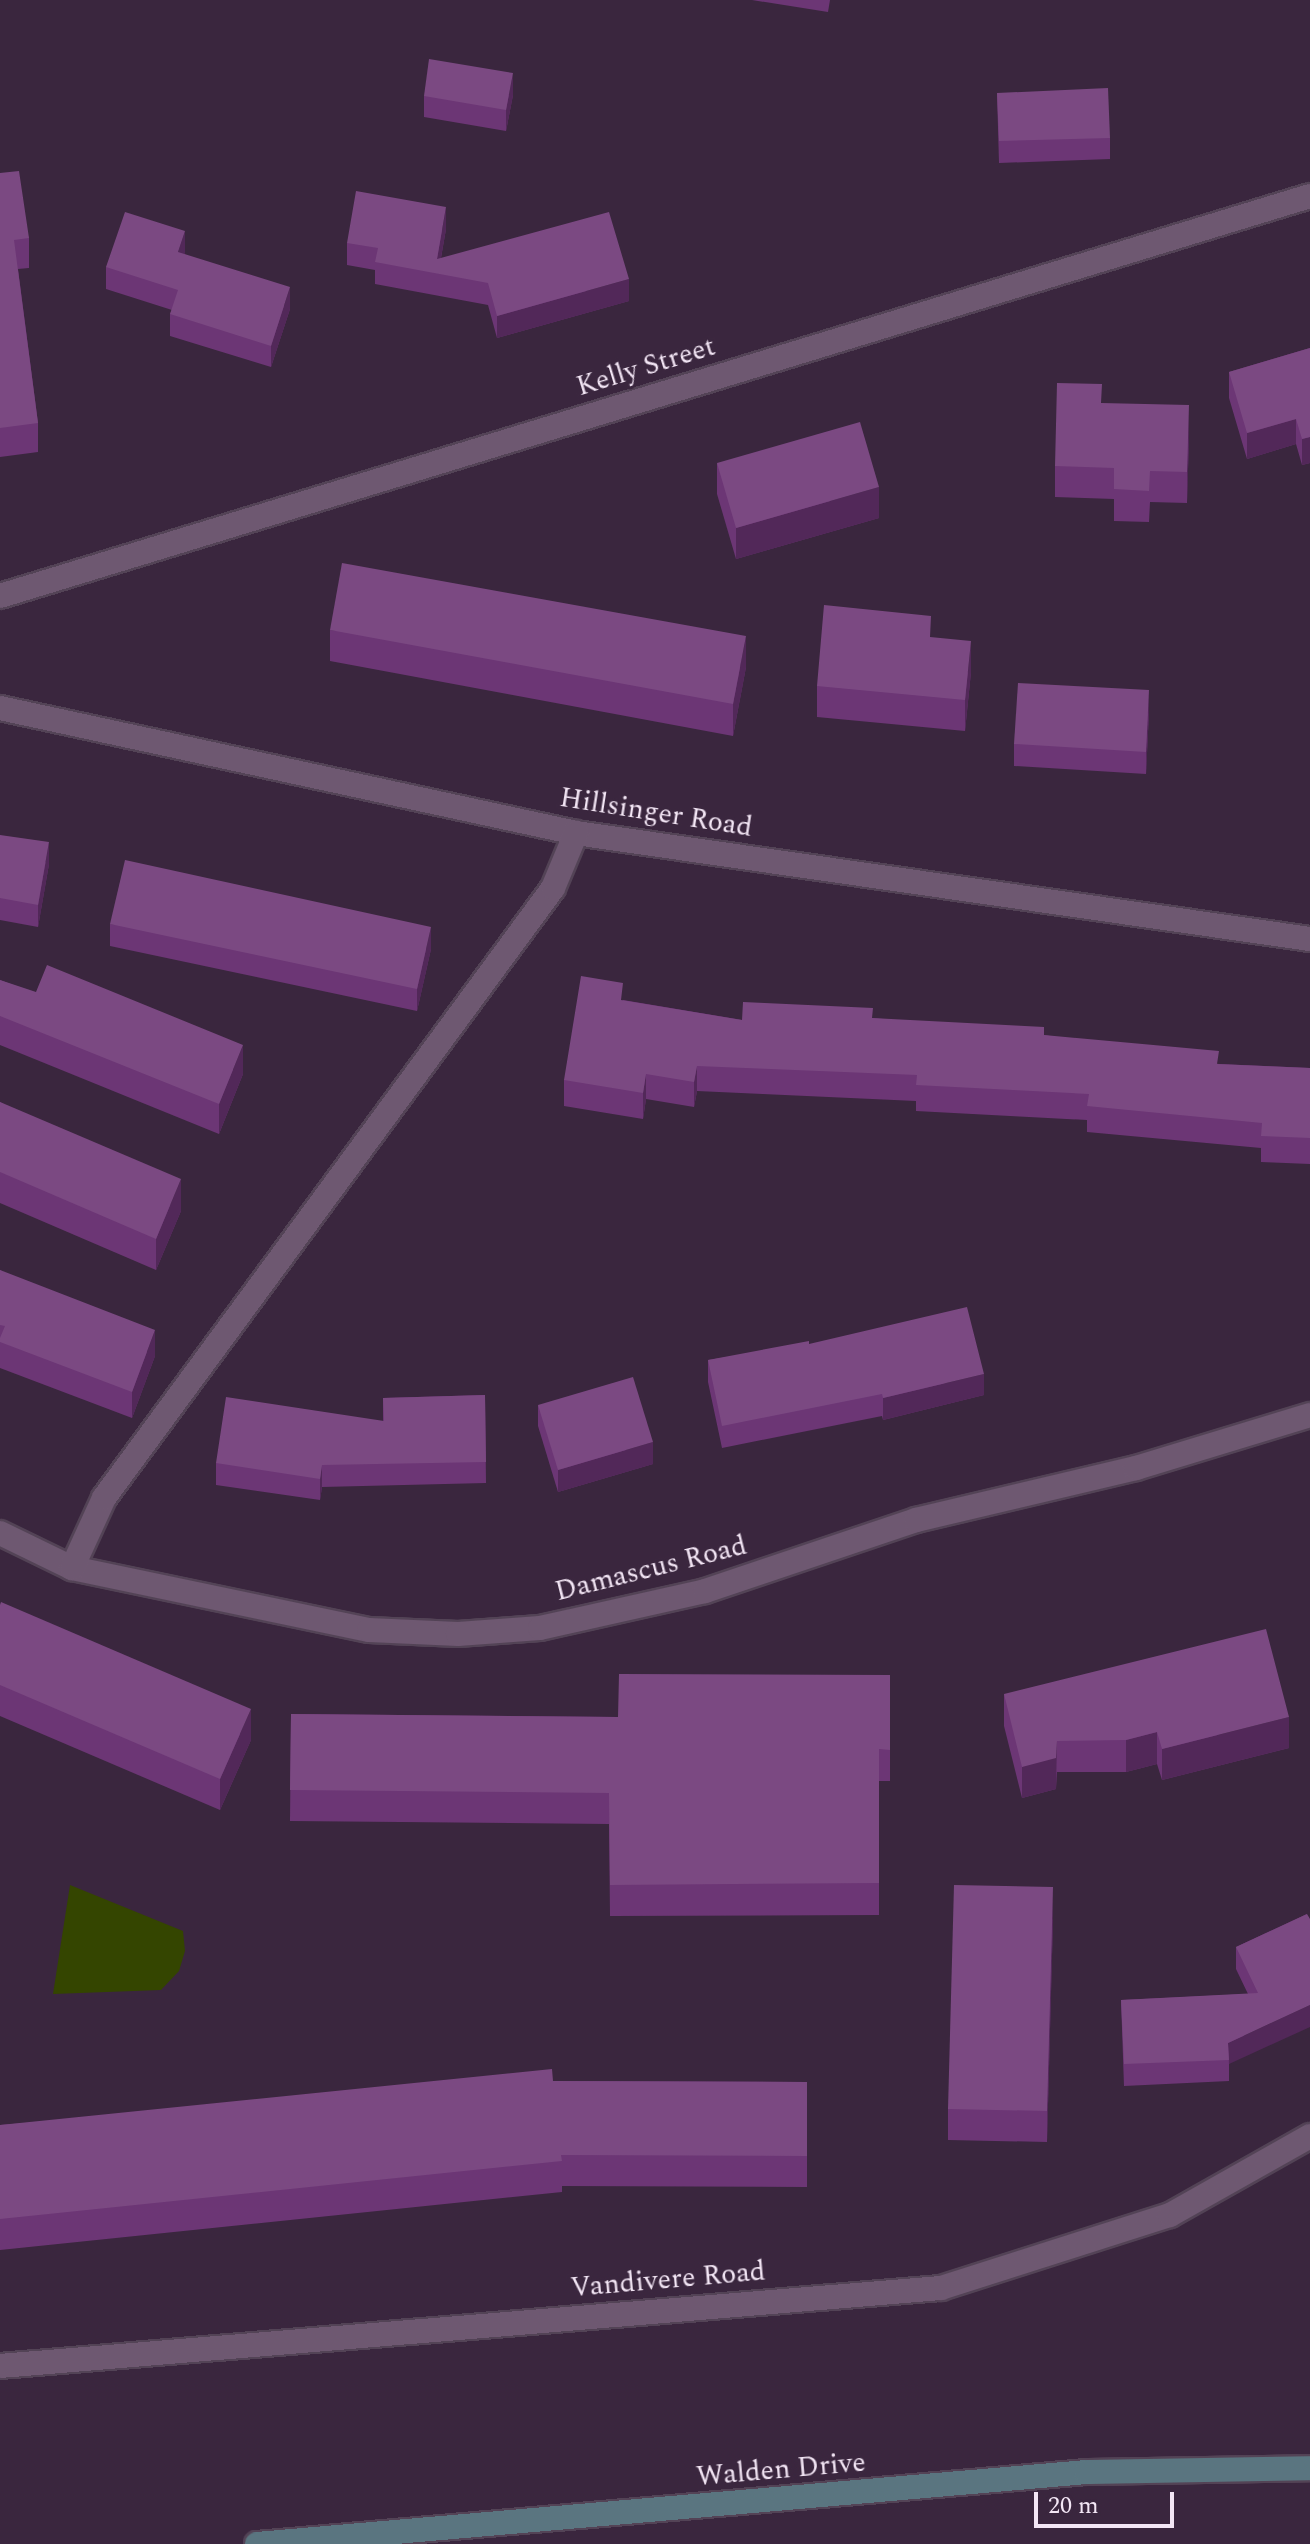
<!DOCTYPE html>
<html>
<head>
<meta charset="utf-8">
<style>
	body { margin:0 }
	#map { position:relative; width:1310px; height:2544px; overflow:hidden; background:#3a263e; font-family:Spectral,serif }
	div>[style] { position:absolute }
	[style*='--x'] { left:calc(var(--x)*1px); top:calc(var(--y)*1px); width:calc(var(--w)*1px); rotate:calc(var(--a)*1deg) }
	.green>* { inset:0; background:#344500 }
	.roads { filter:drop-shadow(2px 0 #534356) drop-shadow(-2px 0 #534356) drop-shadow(0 2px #534356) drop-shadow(0 -2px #534356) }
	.street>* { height:24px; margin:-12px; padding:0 12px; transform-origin:12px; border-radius:12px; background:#6e5871 }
	.secondary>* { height:24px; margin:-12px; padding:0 12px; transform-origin:12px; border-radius:12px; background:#5a7580 }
	.wall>* { inset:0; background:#6c3675 }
	.shaded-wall>* { inset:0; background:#522859 }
	.building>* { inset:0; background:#7b4982 }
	span { translate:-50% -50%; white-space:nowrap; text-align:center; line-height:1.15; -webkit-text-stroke:6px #3a263e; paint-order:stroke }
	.street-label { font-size:28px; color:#f3e6f5 }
	.scale { position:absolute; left:1034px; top:2492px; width:140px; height:36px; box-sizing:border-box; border:4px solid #f3e6f5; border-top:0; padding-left:10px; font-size:24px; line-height:28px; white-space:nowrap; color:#f3e6f5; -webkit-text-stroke:6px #3a263e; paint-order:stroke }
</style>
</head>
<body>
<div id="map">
	<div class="green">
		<i style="clip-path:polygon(70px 1885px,183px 1931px,185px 1951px,179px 1971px,161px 1990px,53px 1994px)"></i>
	</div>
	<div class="roads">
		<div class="street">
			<i style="--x:0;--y:596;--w:1370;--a:-16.98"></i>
			<i style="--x:0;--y:708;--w:589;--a:12.24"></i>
			<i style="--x:576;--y:833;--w:742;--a:8.22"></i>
			<i style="--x:0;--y:1533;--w:80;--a:25.9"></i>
			<i style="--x:72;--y:1568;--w:303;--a:11.8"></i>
			<i style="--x:369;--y:1630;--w:89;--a:2.6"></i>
			<i style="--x:458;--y:1634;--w:82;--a:-4.2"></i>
			<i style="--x:540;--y:1628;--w:169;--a:-12.6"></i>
			<i style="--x:705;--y:1591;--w:223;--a:-18.6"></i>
			<i style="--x:916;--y:1520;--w:226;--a:-13.3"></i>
			<i style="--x:1136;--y:1468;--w:182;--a:-16.9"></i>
			<i style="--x:72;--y:1568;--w:77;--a:-65.4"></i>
			<i style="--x:104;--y:1498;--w:757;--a:-53.64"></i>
			<i style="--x:553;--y:888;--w:60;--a:-67.3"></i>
			<i style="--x:0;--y:2366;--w:944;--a:-4.74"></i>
			<i style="--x:941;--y:2288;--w:240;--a:-17.7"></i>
			<i style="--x:1170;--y:2215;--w:161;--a:-29.4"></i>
		</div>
		<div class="secondary">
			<i style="--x:257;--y:2544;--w:832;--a:-4.96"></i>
			<i style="--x:1086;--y:2472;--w:224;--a:-1"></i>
		</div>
	</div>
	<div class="wall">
		<i style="clip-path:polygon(752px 0,830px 0,828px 12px)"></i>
		<i style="clip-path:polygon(997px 93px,1110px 138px,1110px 159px,999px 163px)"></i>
		<i style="clip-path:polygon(513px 95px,506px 131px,424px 117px,424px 96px)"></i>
		<i style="clip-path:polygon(0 173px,29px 238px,29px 268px,18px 269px,38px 423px,38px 452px,0 457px)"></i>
		<i style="clip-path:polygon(446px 229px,441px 258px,629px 301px,497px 338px,488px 305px,375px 284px,375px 270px,347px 265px,347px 243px)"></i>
		<i style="clip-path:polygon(185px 253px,184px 254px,290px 309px,271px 367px,170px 336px,170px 314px,172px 310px,106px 289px,106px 267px)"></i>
		<i style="clip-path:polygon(1310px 348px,1310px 463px,1302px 465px,1296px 444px,1247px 459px,1229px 398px,1229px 372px)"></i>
		<i style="clip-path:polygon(1102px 403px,1189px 437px,1187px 503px,1150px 502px,1149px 522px,1114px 521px,1114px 499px,1055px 497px,1055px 466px)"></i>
		<i style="clip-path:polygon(717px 463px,879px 518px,736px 559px,717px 494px)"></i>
		<i style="clip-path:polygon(330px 630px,746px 667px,733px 736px,330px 661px)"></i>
		<i style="clip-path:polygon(971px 672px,965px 731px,817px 717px,817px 686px)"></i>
		<i style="clip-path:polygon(1149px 712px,1146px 774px,1014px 766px,1014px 744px)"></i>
		<i style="clip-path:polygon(0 835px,49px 864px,38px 927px,0 920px)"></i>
		<i style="clip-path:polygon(110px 924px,431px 949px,417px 1011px,110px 946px)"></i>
		<i style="clip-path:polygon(0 980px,243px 1074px,219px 1134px,0 1045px)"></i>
		<i style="clip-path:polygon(623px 1000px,742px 1020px,873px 1018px,1044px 1035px,1219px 1064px,1310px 1068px,1310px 1164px,1261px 1162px,1261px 1148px,1087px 1132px,1087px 1120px,916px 1111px,916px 1101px,697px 1091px,694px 1107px,646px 1099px,643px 1119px,564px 1106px,564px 1080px)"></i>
		<i style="clip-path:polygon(0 1102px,181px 1211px,156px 1270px,0 1203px)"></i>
		<i style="clip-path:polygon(0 1270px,155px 1356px,132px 1418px,0 1368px)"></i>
		<i style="clip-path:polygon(809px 1344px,984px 1395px,883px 1420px,882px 1416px,722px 1448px,708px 1382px,708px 1360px)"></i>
		<i style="clip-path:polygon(485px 1395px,486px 1483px,322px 1487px,320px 1500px,216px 1485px,216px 1463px,383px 1421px,383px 1398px)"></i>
		<i style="clip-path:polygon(538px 1405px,653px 1464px,558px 1492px,538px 1426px)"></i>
		<i style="clip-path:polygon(0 1605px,251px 1740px,220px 1810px,0 1716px)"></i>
		<i style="clip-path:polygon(890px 1675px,890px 1781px,879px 1781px,879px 1915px,610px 1916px,609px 1824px,290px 1821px,291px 1714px,618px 1717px)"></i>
		<i style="clip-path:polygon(1004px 1694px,1289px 1748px,1162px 1780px,1157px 1764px,1126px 1772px,1057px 1772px,1056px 1789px,1022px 1798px,1004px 1726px)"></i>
		<i style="clip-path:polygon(1307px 1914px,1229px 2064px,1229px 2081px,1124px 2086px,1121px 2000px,1248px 1994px,1236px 1969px,1236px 1947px)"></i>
		<i style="clip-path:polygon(1053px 1919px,1047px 2142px,948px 2140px,948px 2109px)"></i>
		<i style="clip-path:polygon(553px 2081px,807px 2082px,807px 2187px,562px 2186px,562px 2192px,0 2250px,0 2125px)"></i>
	</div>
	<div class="shaded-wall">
		<i style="clip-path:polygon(513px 73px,513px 95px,506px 131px,506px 110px)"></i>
		<i style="clip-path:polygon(446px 207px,446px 229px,438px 274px,437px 259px)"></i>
		<i style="clip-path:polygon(185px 231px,185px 253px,178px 274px,178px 252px)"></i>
		<i style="clip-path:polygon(629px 279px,629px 301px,497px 338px,497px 316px)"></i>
		<i style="clip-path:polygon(290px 287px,290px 309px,271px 367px,271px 346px)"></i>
		<i style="clip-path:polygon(1189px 405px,1189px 437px,1187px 503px,1187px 472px)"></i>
		<i style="clip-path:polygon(1296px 419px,1296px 444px,1247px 459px,1247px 433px)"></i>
		<i style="clip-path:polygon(1310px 437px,1310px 463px,1302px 465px,1302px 439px)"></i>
		<i style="clip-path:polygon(879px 487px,879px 518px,736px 559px,736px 528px)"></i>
		<i style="clip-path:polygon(746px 636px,746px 667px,733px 736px,733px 704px)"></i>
		<i style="clip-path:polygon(971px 641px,971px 672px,965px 731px,965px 700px)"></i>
		<i style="clip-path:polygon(1149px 690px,1149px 712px,1146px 774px,1146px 752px)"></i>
		<i style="clip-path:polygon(49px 842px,49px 864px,38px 927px,38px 905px)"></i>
		<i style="clip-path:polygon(431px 927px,431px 949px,417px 1011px,417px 989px)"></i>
		<i style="clip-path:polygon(243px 1045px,243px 1074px,219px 1134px,219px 1104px)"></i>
		<i style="clip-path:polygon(697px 1066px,697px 1091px,694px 1107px,694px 1082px)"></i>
		<i style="clip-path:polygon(646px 1074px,646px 1099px,643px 1119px,643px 1093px)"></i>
		<i style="clip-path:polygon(181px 1179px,181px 1211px,156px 1270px,156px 1239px)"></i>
		<i style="clip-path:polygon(155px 1330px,155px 1356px,132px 1418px,132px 1392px)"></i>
		<i style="clip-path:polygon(984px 1374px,984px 1395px,883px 1420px,883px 1398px)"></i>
		<i style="clip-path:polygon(653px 1442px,653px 1464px,558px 1492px,558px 1470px)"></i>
		<i style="clip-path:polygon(322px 1465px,322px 1487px,320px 1500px,320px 1479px)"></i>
		<i style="clip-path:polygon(251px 1709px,251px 1740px,220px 1810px,220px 1779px)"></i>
		<i style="clip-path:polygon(1289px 1717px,1289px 1748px,1162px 1780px,1162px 1749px)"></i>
		<i style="clip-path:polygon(1157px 1732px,1157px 1764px,1126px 1772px,1126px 1740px)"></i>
		<i style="clip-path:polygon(1057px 1741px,1056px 1789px,1022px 1798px,1022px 1767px)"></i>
		<i style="clip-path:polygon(1053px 1887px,1053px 1919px,1047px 2142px,1047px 2111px)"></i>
		<i style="clip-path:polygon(1310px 2005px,1310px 2027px,1229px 2064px,1228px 2043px)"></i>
	</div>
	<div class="building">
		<i style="clip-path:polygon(429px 59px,513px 73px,506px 110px,424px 96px)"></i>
		<i style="clip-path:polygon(1108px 88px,1110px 138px,999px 141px,997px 93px)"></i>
		<i style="clip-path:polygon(19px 171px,29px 238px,14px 240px,38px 423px,0 428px,0 173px)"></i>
		<i style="clip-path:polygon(356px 191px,446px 207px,437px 259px,609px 212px,629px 279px,497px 316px,488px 283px,375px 262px,378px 248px,347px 243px)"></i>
		<i style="clip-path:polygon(125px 212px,185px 231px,178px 252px,290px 287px,271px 346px,170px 314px,178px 290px,106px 267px)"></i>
		<i style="clip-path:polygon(1310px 348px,1310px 437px,1302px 439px,1296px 419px,1247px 433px,1229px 372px)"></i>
		<i style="clip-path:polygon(1057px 383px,1102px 384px,1101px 403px,1189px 405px,1187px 472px,1150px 471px,1149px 491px,1114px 489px,1114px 468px,1055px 466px)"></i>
		<i style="clip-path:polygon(860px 422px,879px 487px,736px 528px,717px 463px)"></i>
		<i style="clip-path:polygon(342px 563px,746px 636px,733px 704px,330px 630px)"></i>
		<i style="clip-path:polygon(824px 605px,931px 616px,930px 637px,971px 641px,965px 700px,817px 686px)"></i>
		<i style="clip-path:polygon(1018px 683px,1149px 690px,1146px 752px,1014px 744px)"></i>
		<i style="clip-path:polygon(0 835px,49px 842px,38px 905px,0 898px)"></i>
		<i style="clip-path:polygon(125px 860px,431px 927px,417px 989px,110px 924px)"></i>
		<i style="clip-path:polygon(47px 965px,243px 1045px,219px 1104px,0 1016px,0 980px,36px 992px)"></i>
		<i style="clip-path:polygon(581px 976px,623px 983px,621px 1000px,742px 1020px,743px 1002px,873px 1008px,872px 1018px,1044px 1027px,1044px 1035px,1219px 1051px,1217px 1064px,1310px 1068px,1310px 1138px,1261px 1136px,1262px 1123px,1087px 1106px,1089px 1094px,916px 1085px,917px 1075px,697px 1066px,694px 1082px,646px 1074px,643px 1093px,564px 1080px)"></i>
		<i style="clip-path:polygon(0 1102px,181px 1179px,156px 1239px,0 1172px)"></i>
		<i style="clip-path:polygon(0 1270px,155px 1330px,132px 1392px,0 1342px,0 1338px,5px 1326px,0 1325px)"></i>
		<i style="clip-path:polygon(967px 1307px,984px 1374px,883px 1398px,882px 1394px,722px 1426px,708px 1360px,809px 1341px,809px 1344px)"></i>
		<i style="clip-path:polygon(633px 1377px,653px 1442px,558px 1470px,538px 1405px)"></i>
		<i style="clip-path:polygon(485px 1395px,486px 1462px,322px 1465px,320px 1479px,216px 1463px,226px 1397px,384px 1421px,383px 1398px)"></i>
		<i style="clip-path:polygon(1px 1602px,251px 1709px,220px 1779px,0 1685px,0 1605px)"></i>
		<i style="clip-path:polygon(1266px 1629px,1289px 1717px,1162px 1749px,1157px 1732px,1126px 1740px,1057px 1741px,1056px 1758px,1022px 1767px,1004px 1694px)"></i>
		<i style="clip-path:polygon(619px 1674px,890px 1675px,890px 1750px,879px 1749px,879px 1883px,610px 1885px,609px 1793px,290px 1790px,291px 1714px,618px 1717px)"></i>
		<i style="clip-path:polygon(954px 1885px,1053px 1887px,1047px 2111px,948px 2109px)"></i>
		<i style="clip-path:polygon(1307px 1914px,1310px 1919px,1310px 2005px,1228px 2043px,1229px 2060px,1124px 2064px,1121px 2000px,1258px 1993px,1236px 1947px)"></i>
		<i style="clip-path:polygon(552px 2069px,553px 2081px,807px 2082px,807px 2156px,561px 2155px,562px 2161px,0 2219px,0 2125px)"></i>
	</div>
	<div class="street-label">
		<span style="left:646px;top:367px;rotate:-17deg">Kelly Street</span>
		<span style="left:656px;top:813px;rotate:9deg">Hillsinger Road</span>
		<span style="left:651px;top:1569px;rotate:-14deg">Damascus Road</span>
		<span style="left:668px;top:2280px;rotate:-5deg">Vandivere Road</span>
		<span style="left:781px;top:2470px;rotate:-5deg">Walden Drive</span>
	</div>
	<div class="scale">20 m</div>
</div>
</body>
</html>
